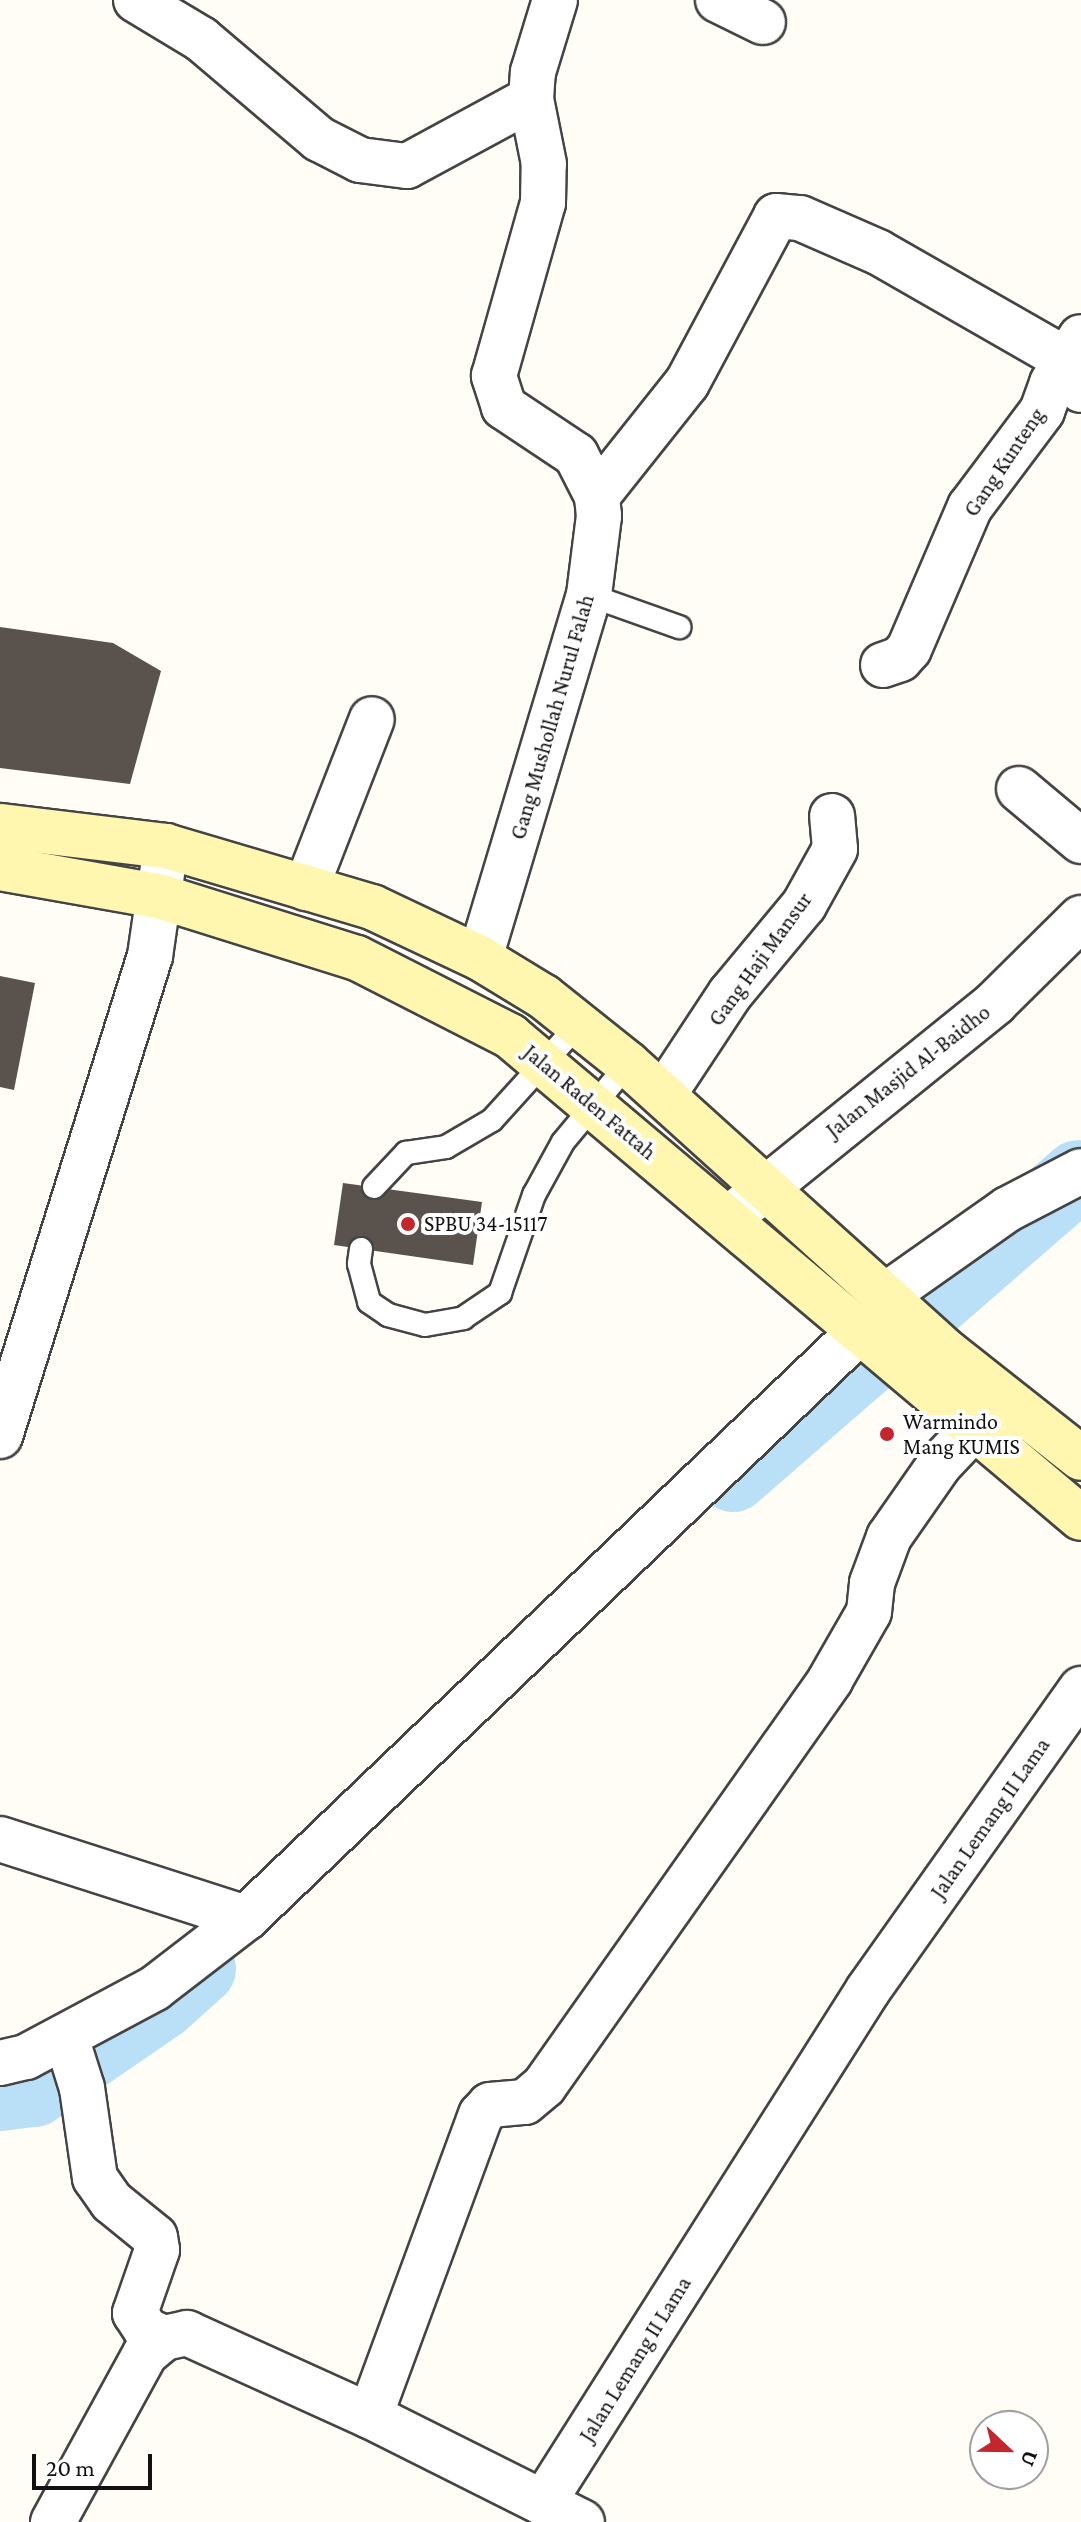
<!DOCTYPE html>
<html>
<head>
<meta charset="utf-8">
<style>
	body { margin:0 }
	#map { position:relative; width:1081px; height:2522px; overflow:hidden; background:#fffdf5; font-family:"Crimson Pro",serif }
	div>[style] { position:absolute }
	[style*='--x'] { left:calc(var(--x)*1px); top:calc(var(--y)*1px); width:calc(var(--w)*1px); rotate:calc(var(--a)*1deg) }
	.river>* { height:72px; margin:-36px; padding:0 36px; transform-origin:36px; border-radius:36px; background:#b9e0f7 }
	.building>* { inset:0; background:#5a524d }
	.roads { filter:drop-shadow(2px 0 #444) drop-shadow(-2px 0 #444) drop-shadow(0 2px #444) drop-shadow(0 -2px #444) }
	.lane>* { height:22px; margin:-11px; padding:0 11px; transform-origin:11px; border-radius:11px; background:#fff }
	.street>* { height:44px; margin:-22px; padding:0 22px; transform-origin:22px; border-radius:22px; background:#fff }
	.secondary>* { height:44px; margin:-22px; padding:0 22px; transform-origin:22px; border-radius:22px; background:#fff6b0 }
	.dots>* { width:22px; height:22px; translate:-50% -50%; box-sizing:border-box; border:4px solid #fff; border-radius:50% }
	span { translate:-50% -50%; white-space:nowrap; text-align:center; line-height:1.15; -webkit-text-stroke:8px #fff; paint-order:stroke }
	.street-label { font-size:22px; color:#111 }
	.poi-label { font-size:22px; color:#111 }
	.left { translate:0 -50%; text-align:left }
	.north { position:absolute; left:969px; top:2410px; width:80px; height:80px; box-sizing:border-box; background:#fff; border:2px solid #a0a0a0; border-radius:50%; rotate:112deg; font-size:22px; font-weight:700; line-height:32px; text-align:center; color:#111 }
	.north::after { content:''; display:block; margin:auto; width:28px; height:36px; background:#c4262e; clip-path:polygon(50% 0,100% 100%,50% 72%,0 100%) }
	.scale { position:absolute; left:32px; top:2454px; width:120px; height:36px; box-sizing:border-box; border:4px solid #111; border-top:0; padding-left:10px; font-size:24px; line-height:28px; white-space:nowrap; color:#111; -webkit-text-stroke:6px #fff; paint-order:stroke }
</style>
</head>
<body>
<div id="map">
	<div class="river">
		<i style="--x:733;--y:1476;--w:457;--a:-41"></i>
		<i style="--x:0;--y:2095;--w:34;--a:-7"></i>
		<i style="--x:34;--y:2091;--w:155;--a:-34.5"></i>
		<i style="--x:162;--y:2003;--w:51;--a:-41.8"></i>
	</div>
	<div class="building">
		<i style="clip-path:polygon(0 627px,113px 643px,161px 671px,130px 784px,0 768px)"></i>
		<i style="clip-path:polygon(0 976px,35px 983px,14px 1090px,0 1087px)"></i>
		<i style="clip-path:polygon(343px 1183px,482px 1202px,473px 1265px,334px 1245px)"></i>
	</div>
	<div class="roads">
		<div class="lane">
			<i style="--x:589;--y:595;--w:96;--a:19.6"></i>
			<i style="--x:374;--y:1187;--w:47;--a:-46.7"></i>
			<i style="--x:406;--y:1153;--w:40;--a:-8.5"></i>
			<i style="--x:446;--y:1147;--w:53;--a:-30.4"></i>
			<i style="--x:492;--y:1120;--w:130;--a:-47.8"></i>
			<i style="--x:361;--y:1249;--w:15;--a:98"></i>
			<i style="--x:359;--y:1264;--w:39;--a:75"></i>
			<i style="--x:369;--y:1302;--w:23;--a:34"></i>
			<i style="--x:388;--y:1315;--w:38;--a:15"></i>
			<i style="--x:425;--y:1325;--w:39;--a:-10"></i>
			<i style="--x:463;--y:1318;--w:45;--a:-34"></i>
			<i style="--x:500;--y:1293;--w:104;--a:-70.9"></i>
			<i style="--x:534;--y:1195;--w:60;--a:-61.3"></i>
			<i style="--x:563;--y:1142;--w:102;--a:-50.2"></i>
		</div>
		<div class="street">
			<i style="--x:136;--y:0;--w:76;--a:31"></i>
			<i style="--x:201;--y:39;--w:155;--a:40.3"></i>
			<i style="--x:319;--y:139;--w:46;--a:27.1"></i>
			<i style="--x:360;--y:160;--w:47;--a:7.3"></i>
			<i style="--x:407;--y:166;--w:141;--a:-28.4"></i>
			<i style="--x:718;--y:0;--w:50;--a:26.1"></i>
			<i style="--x:597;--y:496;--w:144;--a:-51.5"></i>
			<i style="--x:687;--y:383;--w:189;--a:-61.9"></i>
			<i style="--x:776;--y:216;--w:24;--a:5"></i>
			<i style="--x:800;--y:218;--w:85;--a:23.6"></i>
			<i style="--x:878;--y:252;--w:199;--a:29.8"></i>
			<i style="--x:1051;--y:351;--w:49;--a:52.4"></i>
			<i style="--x:883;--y:665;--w:18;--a:-19"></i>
			<i style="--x:900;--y:659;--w:13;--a:-48"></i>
			<i style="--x:909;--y:649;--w:155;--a:-66.8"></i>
			<i style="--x:970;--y:507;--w:120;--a:-53.1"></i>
			<i style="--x:1042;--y:411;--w:30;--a:-70"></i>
			<i style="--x:1052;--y:383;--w:54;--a:-57.8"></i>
			<i style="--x:1019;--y:789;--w:81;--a:40"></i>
			<i style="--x:306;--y:888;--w:181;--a:-68.7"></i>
			<i style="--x:480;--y:958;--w:379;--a:-73.3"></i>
			<i style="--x:589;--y:595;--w:80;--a:-82.8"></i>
			<i style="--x:599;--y:516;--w:20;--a:-96"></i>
			<i style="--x:597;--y:496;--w:46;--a:-117.1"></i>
			<i style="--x:576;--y:455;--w:87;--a:-146.3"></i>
			<i style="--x:504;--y:407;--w:33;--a:-108"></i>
			<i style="--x:494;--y:376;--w:180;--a:-74.2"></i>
			<i style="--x:543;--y:203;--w:39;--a:-89"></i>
			<i style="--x:544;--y:164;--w:66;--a:-101.3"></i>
			<i style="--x:531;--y:99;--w:27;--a:-86"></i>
			<i style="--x:533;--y:72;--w:75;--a:-73"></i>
			<i style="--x:664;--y:1094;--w:120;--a:-56.6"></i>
			<i style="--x:730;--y:994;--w:116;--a:-50.3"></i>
			<i style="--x:804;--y:905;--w:64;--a:-61"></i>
			<i style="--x:835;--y:849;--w:33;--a:-95"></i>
			<i style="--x:729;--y:1218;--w:342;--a:-38.9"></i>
			<i style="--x:995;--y:1003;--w:121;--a:-44.7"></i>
			<i style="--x:886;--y:1295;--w:149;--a:-35.2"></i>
			<i style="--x:1008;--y:1209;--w:82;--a:-27.5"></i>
			<i style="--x:0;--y:1436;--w:503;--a:-72.65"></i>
			<i style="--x:150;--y:956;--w:111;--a:-81.7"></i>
			<i style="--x:0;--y:1839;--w:258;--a:17.8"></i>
			<i style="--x:66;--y:2037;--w:53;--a:72.6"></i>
			<i style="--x:82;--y:2088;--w:91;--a:81.8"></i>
			<i style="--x:95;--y:2178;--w:29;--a:55"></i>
			<i style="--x:112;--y:2202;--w:55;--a:39.1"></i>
			<i style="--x:155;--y:2237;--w:13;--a:81"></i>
			<i style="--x:157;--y:2250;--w:67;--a:109.2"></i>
			<i style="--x:135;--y:2313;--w:20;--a:57"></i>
			<i style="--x:146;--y:2330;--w:20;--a:24"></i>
			<i style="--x:0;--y:2063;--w:27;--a:-13"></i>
			<i style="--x:26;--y:2057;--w:146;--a:-28.1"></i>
			<i style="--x:155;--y:1988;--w:115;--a:-37.6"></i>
			<i style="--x:246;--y:1918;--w:848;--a:-43.71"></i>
			<i style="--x:370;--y:2416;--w:321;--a:-69.8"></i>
			<i style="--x:481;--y:2115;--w:13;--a:-48"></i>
			<i style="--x:490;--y:2105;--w:35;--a:-5"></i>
			<i style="--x:525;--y:2102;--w:25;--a:-40"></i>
			<i style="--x:544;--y:2086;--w:497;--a:-54.8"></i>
			<i style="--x:830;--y:1680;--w:78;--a:-60.2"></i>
			<i style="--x:869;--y:1612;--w:29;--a:-84"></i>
			<i style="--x:872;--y:1583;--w:49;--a:-69.7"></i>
			<i style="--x:889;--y:1537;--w:89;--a:-55.1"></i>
			<i style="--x:940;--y:1464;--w:50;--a:-46.6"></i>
			<i style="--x:543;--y:2503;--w:607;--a:-57.64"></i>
			<i style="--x:868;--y:1990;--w:369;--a:-54.7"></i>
			<i style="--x:53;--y:2522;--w:192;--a:-61.3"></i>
			<i style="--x:145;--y:2354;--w:25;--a:-40"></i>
			<i style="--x:164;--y:2338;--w:24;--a:-12"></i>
			<i style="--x:187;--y:2333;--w:201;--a:24.4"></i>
			<i style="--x:370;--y:2416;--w:237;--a:26.6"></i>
		</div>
		<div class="secondary">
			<i style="--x:0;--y:826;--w:167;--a:6.9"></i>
			<i style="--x:166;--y:846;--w:215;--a:16.5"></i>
			<i style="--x:372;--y:907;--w:119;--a:25.3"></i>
			<i style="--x:480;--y:958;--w:75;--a:31.4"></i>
			<i style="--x:544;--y:997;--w:107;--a:38.6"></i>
			<i style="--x:628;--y:1064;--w:431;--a:42.1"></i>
			<i style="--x:948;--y:1353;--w:169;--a:38.3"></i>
			<i style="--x:0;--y:868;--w:165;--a:10.1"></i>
			<i style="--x:162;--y:897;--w:204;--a:17.4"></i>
			<i style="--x:357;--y:958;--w:172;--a:27"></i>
			<i style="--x:510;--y:1036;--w:747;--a:40.17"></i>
		</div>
	</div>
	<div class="dots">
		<i style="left:408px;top:1224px;background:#c4262e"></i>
		<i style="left:887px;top:1434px;background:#c4262e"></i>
	</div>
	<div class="street-label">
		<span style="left:1004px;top:462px;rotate:-56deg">Gang Kunteng</span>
		<span style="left:552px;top:717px;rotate:-74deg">Gang Mushollah Nurul Falah</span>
		<span style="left:760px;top:959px;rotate:-54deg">Gang Haji Mansur</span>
		<span style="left:908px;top:1071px;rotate:-38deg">Jalan Masjid Al-Baidho</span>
		<span style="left:590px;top:1102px;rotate:40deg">Jalan Raden Fattah</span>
		<span style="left:990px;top:1818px;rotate:-55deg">Jalan Lemang II Lama</span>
		<span style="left:635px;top:2359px;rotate:-58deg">Jalan Lemang II Lama</span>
	</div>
	<div class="poi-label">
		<span class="left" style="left:424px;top:1224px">SPBU 34-15117</span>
		<span class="left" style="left:903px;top:1434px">Warmindo<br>Mang KUMIS</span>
	</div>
	<div class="north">U</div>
	<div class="scale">20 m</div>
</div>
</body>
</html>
